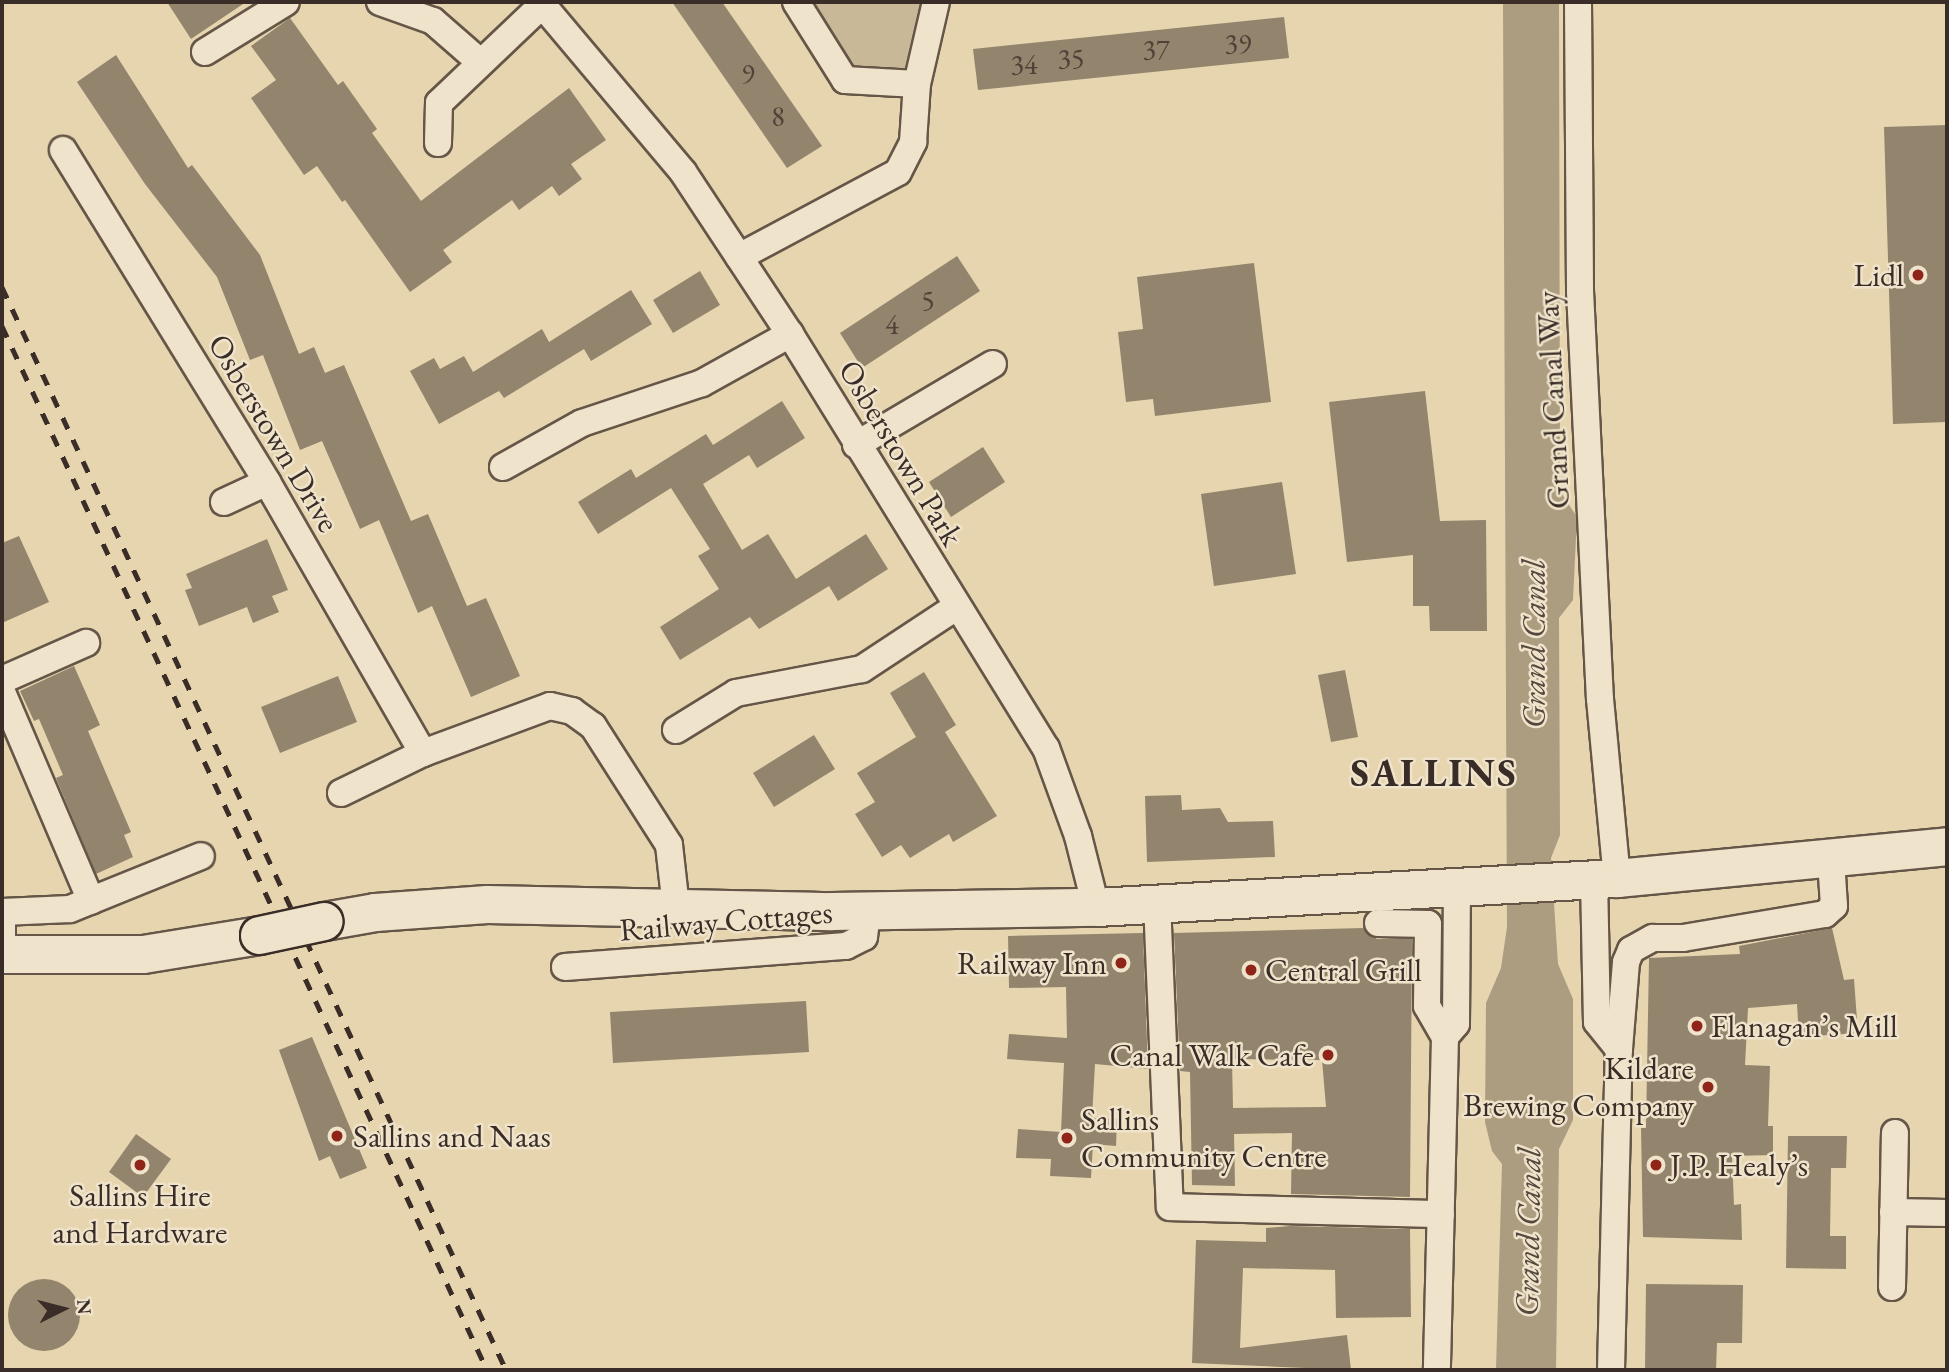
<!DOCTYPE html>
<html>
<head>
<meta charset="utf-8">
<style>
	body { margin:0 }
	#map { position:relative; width:1949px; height:1372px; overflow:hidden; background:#e6d5af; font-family:"EB Garamond",serif }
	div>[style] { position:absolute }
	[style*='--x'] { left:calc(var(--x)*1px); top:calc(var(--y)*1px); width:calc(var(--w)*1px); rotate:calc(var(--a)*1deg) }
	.green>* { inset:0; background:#c9b898 }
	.water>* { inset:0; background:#ac9c80 }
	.building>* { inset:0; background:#93846d }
	.round { border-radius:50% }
	.roads { filter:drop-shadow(2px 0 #655648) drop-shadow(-2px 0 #655648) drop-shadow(0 2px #655648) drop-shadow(0 -2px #655648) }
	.street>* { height:26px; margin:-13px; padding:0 13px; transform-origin:13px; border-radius:13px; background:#efe4cb }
	.secondary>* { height:37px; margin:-18.5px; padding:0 18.5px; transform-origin:18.5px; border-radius:18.5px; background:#efe4cb }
	.rail>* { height:5px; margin-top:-2.5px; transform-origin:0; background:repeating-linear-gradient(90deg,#3a2c26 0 12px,transparent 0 24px) }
	.bridges { filter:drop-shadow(2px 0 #3a2c26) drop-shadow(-2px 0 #3a2c26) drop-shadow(0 2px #3a2c26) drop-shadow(0 -2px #3a2c26) }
	.secondary-bridge>* { height:37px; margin:-18.5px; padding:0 18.5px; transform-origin:18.5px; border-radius:18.5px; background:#efe4cb }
	.dots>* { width:19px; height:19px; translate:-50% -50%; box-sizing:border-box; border:4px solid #efe4cb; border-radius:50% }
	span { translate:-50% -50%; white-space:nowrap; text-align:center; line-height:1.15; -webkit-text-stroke:5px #efe4cb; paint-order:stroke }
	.number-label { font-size:28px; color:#504238 }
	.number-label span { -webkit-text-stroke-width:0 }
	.poi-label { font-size:32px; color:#3a2c26 }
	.right { translate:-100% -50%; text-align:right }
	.left { translate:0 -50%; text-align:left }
	.street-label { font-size:32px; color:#3a2c26 }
	.water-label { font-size:33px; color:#56483c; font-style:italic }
	.district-label { font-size:38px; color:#3a2c26; font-weight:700; letter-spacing:2px }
	.frame { position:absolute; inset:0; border:4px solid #3a2c26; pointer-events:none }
	.north { position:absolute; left:28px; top:1274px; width:70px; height:70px; -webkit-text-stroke:5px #efe4cb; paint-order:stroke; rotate:84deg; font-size:19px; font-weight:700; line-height:28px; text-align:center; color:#3a2c26 }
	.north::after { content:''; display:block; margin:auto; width:24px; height:32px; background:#3a2c26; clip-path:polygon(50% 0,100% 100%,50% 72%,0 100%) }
</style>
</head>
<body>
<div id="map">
	<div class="green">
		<i style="clip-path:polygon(798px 2px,930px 2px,908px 86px,841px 74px)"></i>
	</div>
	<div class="water">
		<i style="clip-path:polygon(1503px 2px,1559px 2px,1560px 491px,1577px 517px,1573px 600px,1559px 618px,1560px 835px,1551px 858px,1558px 964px,1573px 999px,1573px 1120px,1559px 1149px,1556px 1370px,1496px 1370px,1502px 1164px,1492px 1151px,1485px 1122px,1486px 1003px,1501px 968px,1507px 927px)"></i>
	</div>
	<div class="building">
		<i style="clip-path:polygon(167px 2px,246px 2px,191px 39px)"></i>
		<i style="clip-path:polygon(672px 2px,722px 2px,822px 146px,787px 168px)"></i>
		<i style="clip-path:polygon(1284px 17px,1289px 58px,978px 90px,973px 49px)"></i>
		<i style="clip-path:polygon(290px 18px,338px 85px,343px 81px,377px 129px,372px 133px,421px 201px,569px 88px,606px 140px,571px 164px,582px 179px,559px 196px,552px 186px,519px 210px,512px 200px,443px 250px,452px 262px,410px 292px,345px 200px,342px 202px,317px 166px,304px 175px,251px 98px,276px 80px,251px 46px)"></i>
		<i style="clip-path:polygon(116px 55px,188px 168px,192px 165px,260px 255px,299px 354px,314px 347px,325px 373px,344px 365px,411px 521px,428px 514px,467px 606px,486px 598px,520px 676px,471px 697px,432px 606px,418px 613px,379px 520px,360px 529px,322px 441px,300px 450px,263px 355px,250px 360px,217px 277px,145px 184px,77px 82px)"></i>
		<i style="clip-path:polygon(1947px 125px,1947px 422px,1893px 424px,1884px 127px)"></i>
		<i style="clip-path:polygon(957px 256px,980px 291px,862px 368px,840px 333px)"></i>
		<i style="clip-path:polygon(1254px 263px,1271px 402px,1155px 416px,1153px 399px,1126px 402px,1118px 332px,1143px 329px,1137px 277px)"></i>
		<i style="clip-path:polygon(700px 271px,720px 305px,673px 333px,653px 300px)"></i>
		<i style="clip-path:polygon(631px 290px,652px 324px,591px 361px,584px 349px,504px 398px,499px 391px,439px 424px,410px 371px,434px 358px,440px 369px,464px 356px,473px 372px,542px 329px,549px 342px)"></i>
		<i style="clip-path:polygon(1425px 391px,1440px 521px,1486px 520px,1487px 631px,1430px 631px,1429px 606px,1413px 606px,1413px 555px,1347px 562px,1329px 402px)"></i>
		<i style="clip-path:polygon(782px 401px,805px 438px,757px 468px,749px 455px,703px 484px,742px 550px,768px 534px,796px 579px,866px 534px,888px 569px,838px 601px,829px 586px,759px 629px,750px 617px,680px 660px,660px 627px,719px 589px,698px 556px,710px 549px,671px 488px,598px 534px,578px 502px,631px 469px,636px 478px,706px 434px,713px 445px)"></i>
		<i style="clip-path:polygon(983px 447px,1005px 482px,951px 517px,929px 482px)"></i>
		<i style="clip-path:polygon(1282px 482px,1296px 574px,1214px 586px,1201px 494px)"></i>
		<i style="clip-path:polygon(19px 536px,49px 602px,2px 623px,2px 543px)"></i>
		<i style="clip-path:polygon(267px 539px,288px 590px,272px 596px,279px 612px,253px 623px,247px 607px,199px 626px,185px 590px,192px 588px,186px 574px)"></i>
		<i style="clip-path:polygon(74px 666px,100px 725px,88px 731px,131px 832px,124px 835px,133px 857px,96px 874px,56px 778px,63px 775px,39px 719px,34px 721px,20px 691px)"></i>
		<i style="clip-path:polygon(1345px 670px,1358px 737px,1331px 742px,1318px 675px)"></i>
		<i style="clip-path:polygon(924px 672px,956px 725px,945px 732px,997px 816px,953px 842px,949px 834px,910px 858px,901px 845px,882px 857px,855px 814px,875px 802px,857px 773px,916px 737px,890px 693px)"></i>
		<i style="clip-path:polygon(338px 676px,357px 722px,280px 753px,261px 707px)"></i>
		<i style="clip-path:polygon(814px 735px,835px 769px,774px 807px,753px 773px)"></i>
		<i style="clip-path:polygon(1181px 795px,1182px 810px,1220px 808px,1228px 822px,1273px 821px,1275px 857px,1147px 862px,1145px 796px)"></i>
		<i style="clip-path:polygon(evenodd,1363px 928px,1377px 939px,1412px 939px,1410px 1197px,1291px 1194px,1292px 1133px,1234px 1134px,1235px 1186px,1192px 1185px,1190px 1072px,1180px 1071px,1174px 933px,1363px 928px,1232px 1059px,1322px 1060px,1326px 1107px,1233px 1108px,1232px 1059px)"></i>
		<i style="clip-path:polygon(1832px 928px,1844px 980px,1854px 979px,1858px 1033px,1799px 1037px,1797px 1004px,1748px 1008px,1745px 1065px,1770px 1066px,1768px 1126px,1773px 1126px,1773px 1155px,1732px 1156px,1734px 1205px,1741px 1204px,1742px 1240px,1643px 1237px,1641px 1128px,1646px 1128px,1649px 958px,1740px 954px,1739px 946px)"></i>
		<i style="clip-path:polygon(1143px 933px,1148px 1069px,1095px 1064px,1092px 1118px,1117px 1119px,1116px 1146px,1093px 1144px,1091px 1178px,1050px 1176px,1051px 1159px,1016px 1158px,1018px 1129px,1061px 1132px,1064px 1063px,1007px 1059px,1009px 1034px,1067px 1038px,1066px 987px,1009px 988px,1008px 936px)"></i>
		<i style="clip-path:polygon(806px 1001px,809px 1052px,613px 1063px,610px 1012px)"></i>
		<i style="clip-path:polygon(312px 1037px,367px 1168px,340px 1179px,330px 1156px,319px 1161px,279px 1050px)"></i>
		<i style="clip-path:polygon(136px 1134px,171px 1159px,143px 1197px,109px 1172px)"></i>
		<i style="clip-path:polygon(1788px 1136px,1847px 1136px,1846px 1168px,1831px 1168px,1830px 1236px,1846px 1236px,1846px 1269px,1786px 1268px)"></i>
		<i style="clip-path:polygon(1290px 1226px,1410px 1229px,1411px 1317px,1336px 1318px,1335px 1270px,1243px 1268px,1240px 1348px,1347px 1335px,1351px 1370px,1192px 1363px,1196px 1240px,1266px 1242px,1266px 1228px)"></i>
		<i class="round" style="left:8px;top:1279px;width:72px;height:72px"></i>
		<i style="clip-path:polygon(1646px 1284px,1743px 1285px,1742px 1343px,1717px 1343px,1716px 1370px,1645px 1370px)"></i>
	</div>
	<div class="roads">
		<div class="street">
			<i style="--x:380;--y:2;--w:56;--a:19.7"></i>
			<i style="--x:433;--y:21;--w:62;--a:41.1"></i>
			<i style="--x:540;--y:2;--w:222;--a:49.9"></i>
			<i style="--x:683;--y:172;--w:194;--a:56.6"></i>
			<i style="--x:790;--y:334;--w:487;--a:58.3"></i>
			<i style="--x:1046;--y:748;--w:94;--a:70"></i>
			<i style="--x:1078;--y:836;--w:73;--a:75.8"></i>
			<i style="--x:796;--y:2;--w:92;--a:57.9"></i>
			<i style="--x:845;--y:80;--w:72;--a:3.2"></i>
			<i style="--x:1578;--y:2;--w:289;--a:89.6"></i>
			<i style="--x:1580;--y:291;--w:408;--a:87.2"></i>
			<i style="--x:1600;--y:699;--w:180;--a:84.6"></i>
			<i style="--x:205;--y:52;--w:95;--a:-31.7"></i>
			<i style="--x:438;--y:143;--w:40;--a:-88.6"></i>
			<i style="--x:439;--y:103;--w:142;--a:-43.6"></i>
			<i style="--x:63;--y:150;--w:390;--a:58.4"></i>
			<i style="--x:267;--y:482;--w:313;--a:60.1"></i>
			<i style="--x:423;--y:753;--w:135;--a:-20.3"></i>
			<i style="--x:550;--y:706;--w:23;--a:13"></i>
			<i style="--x:572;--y:711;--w:26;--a:36"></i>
			<i style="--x:593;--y:726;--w:141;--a:57.4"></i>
			<i style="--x:669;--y:845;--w:62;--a:83.6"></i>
			<i style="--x:739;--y:257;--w:180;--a:-28.1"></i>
			<i style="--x:898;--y:172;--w:34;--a:-63"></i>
			<i style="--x:913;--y:142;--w:58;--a:-86.1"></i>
			<i style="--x:917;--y:84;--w:84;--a:-77"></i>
			<i style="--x:856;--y:445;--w:159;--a:-30.6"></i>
			<i style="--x:503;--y:467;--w:90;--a:-29.1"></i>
			<i style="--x:582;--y:423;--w:126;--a:-18.4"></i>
			<i style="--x:702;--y:383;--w:101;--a:-29.1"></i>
			<i style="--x:224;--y:502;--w:47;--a:-24.9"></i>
			<i style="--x:2;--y:680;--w:92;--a:-23.8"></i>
			<i style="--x:2;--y:692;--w:227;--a:66.9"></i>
			<i style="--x:676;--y:730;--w:70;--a:-31.7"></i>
			<i style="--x:736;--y:693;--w:128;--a:-10.8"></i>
			<i style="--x:862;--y:669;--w:113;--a:-33.4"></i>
			<i style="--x:341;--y:793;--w:91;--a:-26"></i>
			<i style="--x:1594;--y:879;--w:143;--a:88.8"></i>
			<i style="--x:1597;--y:1022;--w:35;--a:51"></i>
			<i style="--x:1157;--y:902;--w:305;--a:87.6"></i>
			<i style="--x:1170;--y:1207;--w:271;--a:1.5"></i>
			<i style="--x:1378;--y:923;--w:50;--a:1.1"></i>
			<i style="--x:1428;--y:924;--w:82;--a:90.7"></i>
			<i style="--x:1427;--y:1006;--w:36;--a:60"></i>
			<i style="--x:1445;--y:1037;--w:333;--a:91.4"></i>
			<i style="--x:2;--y:945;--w:33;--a:-90"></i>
			<i style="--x:2;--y:912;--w:68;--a:-2.5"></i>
			<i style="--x:70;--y:909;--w:141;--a:-22"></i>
			<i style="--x:565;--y:967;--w:282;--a:-4.3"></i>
			<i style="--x:846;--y:946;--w:20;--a:-27"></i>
			<i style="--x:864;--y:937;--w:26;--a:-83"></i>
			<i style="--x:1445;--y:1037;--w:17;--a:-50"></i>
			<i style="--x:1456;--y:1024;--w:137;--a:-89.6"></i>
			<i style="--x:1893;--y:1212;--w:54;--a:1.1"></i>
			<i style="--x:1892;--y:1287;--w:154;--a:-88.9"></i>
			<i style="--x:1611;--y:1370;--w:321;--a:-88.6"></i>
			<i style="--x:1619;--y:1049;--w:87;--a:-85.4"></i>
			<i style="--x:1626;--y:962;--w:13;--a:-67"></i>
			<i style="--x:1631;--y:950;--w:25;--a:-29"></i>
			<i style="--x:1653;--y:938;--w:30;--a:0"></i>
			<i style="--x:1683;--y:938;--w:144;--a:-9.6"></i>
			<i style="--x:1825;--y:914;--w:12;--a:-42"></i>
			<i style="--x:1834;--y:906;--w:47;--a:-93.7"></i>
		</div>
		<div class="secondary">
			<i style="--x:324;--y:921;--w:52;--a:-10"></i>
			<i style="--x:375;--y:912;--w:112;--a:-4.1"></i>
			<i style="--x:487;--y:904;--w:344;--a:1.2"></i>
			<i style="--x:831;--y:911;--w:265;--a:-0.9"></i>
			<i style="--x:1096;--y:907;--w:522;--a:-3.19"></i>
			<i style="--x:1617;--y:878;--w:332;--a:-5.5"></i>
			<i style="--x:2;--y:954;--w:141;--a:0"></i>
			<i style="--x:143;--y:954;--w:118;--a:-9.3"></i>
		</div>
	</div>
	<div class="rail">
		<i style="--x:2;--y:287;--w:1195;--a:65.04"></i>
		<i style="--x:2;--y:326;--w:1151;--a:65.08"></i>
	</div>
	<div class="bridges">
		<div class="secondary-bridge">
			<i style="--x:259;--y:935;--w:66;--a:-12.2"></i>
		</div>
	</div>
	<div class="dots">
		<i style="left:1918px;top:275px;background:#8f2418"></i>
		<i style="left:1121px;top:963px;background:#8f2418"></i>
		<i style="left:1251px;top:970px;background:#8f2418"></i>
		<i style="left:1697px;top:1026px;background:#8f2418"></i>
		<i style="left:1328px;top:1055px;background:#8f2418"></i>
		<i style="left:1708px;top:1087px;background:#8f2418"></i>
		<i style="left:337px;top:1136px;background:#8f2418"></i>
		<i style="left:1067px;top:1138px;background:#8f2418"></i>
		<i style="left:140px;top:1165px;background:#8f2418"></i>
		<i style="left:1656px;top:1165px;background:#8f2418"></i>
	</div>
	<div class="number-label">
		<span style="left:1238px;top:43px">39</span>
		<span style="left:1156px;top:49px">37</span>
		<span style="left:1071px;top:58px">35</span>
		<span style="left:1024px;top:64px">34</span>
		<span style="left:748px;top:73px">9</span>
		<span style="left:778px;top:116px">8</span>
		<span style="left:928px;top:300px">5</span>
		<span style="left:892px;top:324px">4</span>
	</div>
	<div class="poi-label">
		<span class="right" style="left:1904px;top:275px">Lidl</span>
		<span class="right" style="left:1107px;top:963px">Railway Inn</span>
		<span class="left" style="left:1265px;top:970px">Central Grill</span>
		<span class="left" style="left:1711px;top:1026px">Flanagan’s Mill</span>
		<span class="right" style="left:1314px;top:1055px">Canal Walk Cafe</span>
		<span class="right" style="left:1694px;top:1087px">Kildare<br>Brewing Company</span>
		<span class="left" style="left:1081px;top:1138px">Sallins<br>Community Centre</span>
		<span class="left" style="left:353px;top:1136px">Sallins and Naas</span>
		<span class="left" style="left:1670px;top:1165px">J.P. Healy’s</span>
		<span style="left:140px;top:1214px">Sallins Hire<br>and Hardware</span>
	</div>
	<div class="street-label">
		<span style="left:1553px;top:400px;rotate:-93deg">Grand Canal Way</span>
		<span style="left:274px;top:433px;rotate:59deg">Osberstown Drive</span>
		<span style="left:901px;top:453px;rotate:59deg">Osberstown Park</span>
		<span style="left:726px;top:921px;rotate:-5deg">Railway Cottages</span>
	</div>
	<div class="water-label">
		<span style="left:1534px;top:644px;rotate:-90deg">Grand Canal</span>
		<span style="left:1528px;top:1232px;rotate:-89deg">Grand Canal</span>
	</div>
	<div class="district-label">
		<span style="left:1434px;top:773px">SALLINS</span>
	</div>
	<div class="frame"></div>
	<div class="north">N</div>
</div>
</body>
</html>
